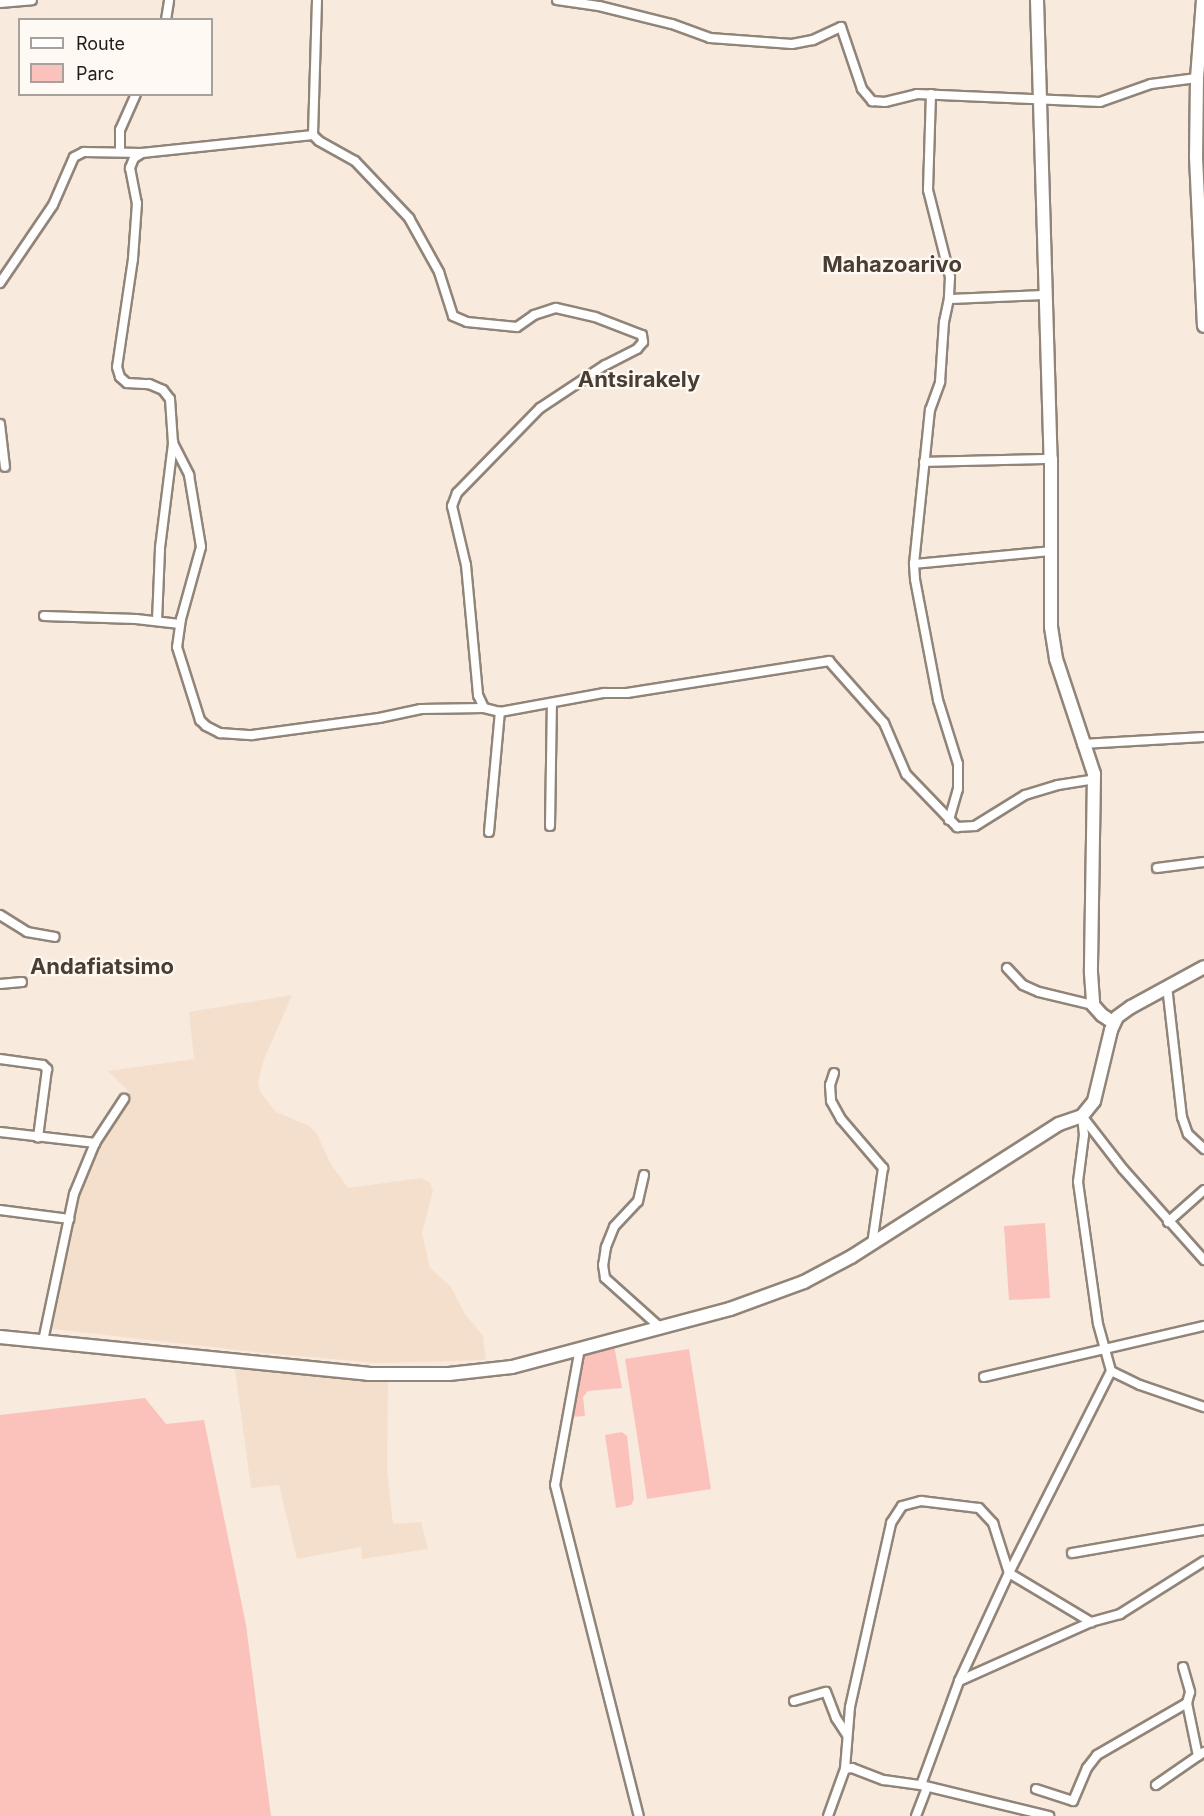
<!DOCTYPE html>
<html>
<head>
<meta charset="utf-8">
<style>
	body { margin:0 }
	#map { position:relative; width:1204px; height:1816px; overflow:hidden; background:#f8eadd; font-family:Inter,sans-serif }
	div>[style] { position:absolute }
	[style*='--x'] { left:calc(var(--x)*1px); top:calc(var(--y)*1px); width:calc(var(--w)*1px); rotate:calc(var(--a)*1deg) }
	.built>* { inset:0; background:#f3dfcc }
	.green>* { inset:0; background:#fbc2bc }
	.roads { filter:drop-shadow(2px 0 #918478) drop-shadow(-2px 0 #918478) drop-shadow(0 2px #918478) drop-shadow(0 -2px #918478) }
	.street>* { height:8px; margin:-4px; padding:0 4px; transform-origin:4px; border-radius:4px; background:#fff }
	.secondary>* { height:12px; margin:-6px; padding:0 6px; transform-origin:6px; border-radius:6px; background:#fff }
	span { translate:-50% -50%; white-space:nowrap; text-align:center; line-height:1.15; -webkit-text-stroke:4.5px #fff9f4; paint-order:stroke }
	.district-label { font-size:22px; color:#493e33; font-weight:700 }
	.legend { position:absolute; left:18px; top:18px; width:195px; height:78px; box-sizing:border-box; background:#fff9f4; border:2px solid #a6a19c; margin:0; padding:8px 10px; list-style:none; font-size:18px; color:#211c18 }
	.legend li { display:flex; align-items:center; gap:12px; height:30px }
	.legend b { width:30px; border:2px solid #a6a19c }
</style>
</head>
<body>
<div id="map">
	<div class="built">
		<i style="clip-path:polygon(292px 995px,263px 1062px,258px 1082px,260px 1092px,276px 1112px,309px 1126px,317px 1134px,330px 1163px,348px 1188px,421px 1178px,430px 1183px,433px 1191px,422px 1233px,430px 1268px,451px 1287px,465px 1314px,483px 1336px,486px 1360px,377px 1363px,264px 1353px,45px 1328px,74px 1194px,95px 1143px,130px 1093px,108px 1071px,194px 1059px,189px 1012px)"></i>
		<i style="clip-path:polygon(235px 1369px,388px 1381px,387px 1471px,393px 1524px,421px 1522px,428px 1549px,362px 1559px,361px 1547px,297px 1559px,279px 1485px,251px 1488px)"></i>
	</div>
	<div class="green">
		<i style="clip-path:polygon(1045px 1223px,1050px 1298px,1009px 1300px,1004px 1226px)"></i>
		<i style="clip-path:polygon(614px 1345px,622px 1388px,588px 1391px,583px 1397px,585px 1416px,570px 1417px,583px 1353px)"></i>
		<i style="clip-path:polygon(689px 1349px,711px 1489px,647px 1499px,625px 1359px)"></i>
		<i style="clip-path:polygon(145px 1398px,166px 1424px,204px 1420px,246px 1625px,271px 1816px,0 1816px,0 1415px)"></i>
		<i style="clip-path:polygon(622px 1432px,627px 1436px,634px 1499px,631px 1505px,616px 1508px,605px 1435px)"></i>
	</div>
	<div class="roads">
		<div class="street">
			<i style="--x:317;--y:0;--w:135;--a:91.7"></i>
			<i style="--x:313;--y:135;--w:8;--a:45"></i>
			<i style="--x:319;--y:141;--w:41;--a:29.1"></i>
			<i style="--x:355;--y:161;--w:79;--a:46.5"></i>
			<i style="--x:409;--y:218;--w:62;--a:60.9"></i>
			<i style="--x:439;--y:272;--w:46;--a:72.3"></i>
			<i style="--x:453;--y:316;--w:15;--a:23"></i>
			<i style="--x:467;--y:322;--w:50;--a:5.7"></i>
			<i style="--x:517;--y:327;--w:21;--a:-35"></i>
			<i style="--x:534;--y:315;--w:23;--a:-18"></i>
			<i style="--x:556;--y:308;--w:40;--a:13"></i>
			<i style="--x:595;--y:317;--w:50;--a:21"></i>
			<i style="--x:642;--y:335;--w:7;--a:82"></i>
			<i style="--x:643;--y:342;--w:9;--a:131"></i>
			<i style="--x:637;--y:349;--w:36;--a:153"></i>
			<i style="--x:605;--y:365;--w:78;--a:146.5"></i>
			<i style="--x:540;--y:408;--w:119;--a:134.3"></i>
			<i style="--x:457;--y:493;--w:14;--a:111"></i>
			<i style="--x:452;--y:506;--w:61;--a:76.7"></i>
			<i style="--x:466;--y:565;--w:131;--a:84.7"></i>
			<i style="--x:478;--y:695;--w:14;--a:65"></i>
			<i style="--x:557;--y:0;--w:42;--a:8.1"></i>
			<i style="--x:599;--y:6;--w:75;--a:13.9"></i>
			<i style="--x:672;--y:24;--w:40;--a:20.2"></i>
			<i style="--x:710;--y:38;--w:82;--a:4.2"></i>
			<i style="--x:792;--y:44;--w:21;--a:-11"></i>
			<i style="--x:813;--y:40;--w:31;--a:-25"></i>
			<i style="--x:841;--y:27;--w:65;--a:71.3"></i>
			<i style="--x:862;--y:89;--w:16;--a:50"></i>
			<i style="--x:872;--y:101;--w:13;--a:4"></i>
			<i style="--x:885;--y:102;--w:33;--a:-14"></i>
			<i style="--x:917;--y:94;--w:183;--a:2.5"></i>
			<i style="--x:1100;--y:102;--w:54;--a:-19.4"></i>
			<i style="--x:1151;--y:84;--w:46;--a:-7.4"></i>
			<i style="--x:0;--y:3;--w:32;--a:-5"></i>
			<i style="--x:166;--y:20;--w:20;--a:-81"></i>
			<i style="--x:931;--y:94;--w:96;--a:91.8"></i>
			<i style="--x:928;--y:190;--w:90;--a:75.8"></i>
			<i style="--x:950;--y:277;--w:22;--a:93"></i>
			<i style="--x:313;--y:135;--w:172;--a:174"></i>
			<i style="--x:142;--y:153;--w:9;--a:148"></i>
			<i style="--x:134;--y:158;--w:11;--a:112"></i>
			<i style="--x:130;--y:168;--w:36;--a:79"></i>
			<i style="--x:137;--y:203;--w:56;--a:94.1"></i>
			<i style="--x:133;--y:259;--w:109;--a:98.4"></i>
			<i style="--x:117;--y:367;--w:10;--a:73"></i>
			<i style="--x:120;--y:377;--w:9;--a:41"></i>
			<i style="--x:127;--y:383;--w:22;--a:3"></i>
			<i style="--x:149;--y:384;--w:15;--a:23"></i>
			<i style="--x:163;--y:390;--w:11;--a:52"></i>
			<i style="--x:170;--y:399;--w:44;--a:86.1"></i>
			<i style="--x:173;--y:443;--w:36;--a:63"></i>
			<i style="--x:189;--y:475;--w:73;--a:80.5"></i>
			<i style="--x:201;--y:547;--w:75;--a:105.5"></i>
			<i style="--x:181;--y:619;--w:28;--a:98"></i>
			<i style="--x:177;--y:647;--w:77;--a:72.5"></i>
			<i style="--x:200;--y:720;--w:8;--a:45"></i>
			<i style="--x:206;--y:726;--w:16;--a:27"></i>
			<i style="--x:220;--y:733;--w:32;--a:4"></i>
			<i style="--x:252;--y:735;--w:128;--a:-7.6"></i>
			<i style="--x:379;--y:718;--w:43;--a:-12.1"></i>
			<i style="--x:421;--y:709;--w:63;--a:-0.9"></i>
			<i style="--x:484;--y:708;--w:16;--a:14"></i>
			<i style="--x:500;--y:712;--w:106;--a:-10.4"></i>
			<i style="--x:604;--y:693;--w:23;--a:0"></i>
			<i style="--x:627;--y:693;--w:205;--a:-9"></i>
			<i style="--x:829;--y:661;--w:83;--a:48.4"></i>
			<i style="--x:884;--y:723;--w:56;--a:66.7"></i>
			<i style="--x:906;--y:774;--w:74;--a:46.1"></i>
			<i style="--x:957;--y:827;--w:18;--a:-3"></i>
			<i style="--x:975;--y:826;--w:59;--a:-31.8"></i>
			<i style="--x:1025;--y:795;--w:34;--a:-17"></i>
			<i style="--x:1058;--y:785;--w:36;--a:-9"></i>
			<i style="--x:120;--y:151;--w:21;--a:-90"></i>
			<i style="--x:120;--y:130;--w:39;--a:-66"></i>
			<i style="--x:0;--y:283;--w:94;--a:-55.8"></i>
			<i style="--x:53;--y:205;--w:52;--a:-66.4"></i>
			<i style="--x:74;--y:157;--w:11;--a:-27"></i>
			<i style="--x:84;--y:152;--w:58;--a:1"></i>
			<i style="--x:0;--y:424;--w:43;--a:83.4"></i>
			<i style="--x:924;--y:462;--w:127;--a:-1.4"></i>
			<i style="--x:914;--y:564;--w:138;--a:-5.4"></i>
			<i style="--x:44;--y:616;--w:92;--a:1.9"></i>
			<i style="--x:136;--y:619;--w:44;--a:6.5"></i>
			<i style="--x:157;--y:621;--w:73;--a:-87.6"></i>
			<i style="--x:160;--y:548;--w:106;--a:-82.9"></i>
			<i style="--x:1082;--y:744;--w:122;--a:-3.3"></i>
			<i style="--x:949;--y:820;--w:32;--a:-74"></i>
			<i style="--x:958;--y:789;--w:25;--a:-90"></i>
			<i style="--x:958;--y:764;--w:67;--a:-107.4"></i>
			<i style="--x:938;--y:700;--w:123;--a:-100.8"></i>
			<i style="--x:915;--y:579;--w:15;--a:-94"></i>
			<i style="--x:914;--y:564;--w:155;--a:-84.1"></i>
			<i style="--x:930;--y:410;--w:30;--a:-70"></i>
			<i style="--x:940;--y:382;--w:60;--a:-86.2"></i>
			<i style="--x:944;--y:322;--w:24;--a:-78"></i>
			<i style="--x:949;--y:299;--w:96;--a:-2.4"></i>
			<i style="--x:550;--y:826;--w:122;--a:-89.1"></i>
			<i style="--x:489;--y:832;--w:121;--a:-84.8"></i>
			<i style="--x:1157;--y:868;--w:47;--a:-7.3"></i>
			<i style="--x:0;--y:915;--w:32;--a:32"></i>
			<i style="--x:27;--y:932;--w:28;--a:10"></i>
			<i style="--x:1007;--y:968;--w:23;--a:47"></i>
			<i style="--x:1023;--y:985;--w:17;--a:24"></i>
			<i style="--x:1039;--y:992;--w:56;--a:13.5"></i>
			<i style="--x:0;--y:984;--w:22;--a:-5"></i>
			<i style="--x:1167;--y:986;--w:132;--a:83.5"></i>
			<i style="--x:1182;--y:1117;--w:18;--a:71"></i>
			<i style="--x:1188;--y:1134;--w:22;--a:43"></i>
			<i style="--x:0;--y:1059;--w:43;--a:7.9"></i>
			<i style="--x:43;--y:1065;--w:6;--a:45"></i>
			<i style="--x:47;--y:1069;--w:69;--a:97.5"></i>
			<i style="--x:834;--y:1073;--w:13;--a:108"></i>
			<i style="--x:830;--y:1085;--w:16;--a:86"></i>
			<i style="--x:831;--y:1101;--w:21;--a:61"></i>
			<i style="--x:841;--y:1119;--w:65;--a:49.4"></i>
			<i style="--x:883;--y:1168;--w:77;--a:98.2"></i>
			<i style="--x:1082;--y:1116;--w:19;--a:84"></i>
			<i style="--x:1084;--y:1135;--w:47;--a:97.3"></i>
			<i style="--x:1078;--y:1182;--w:143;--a:82"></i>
			<i style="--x:1098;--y:1324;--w:49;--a:74.5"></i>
			<i style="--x:1111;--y:1371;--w:32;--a:26"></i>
			<i style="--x:1140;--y:1385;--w:68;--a:19"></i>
			<i style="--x:1082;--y:1116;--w:67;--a:52.3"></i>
			<i style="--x:1123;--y:1169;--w:122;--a:48.3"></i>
			<i style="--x:0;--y:1132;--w:96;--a:6.6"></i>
			<i style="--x:644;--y:1175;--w:27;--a:103"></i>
			<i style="--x:638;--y:1201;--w:35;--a:133"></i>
			<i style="--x:614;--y:1227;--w:22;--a:112"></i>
			<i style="--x:606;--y:1247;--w:18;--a:99"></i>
			<i style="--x:603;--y:1265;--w:13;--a:81"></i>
			<i style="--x:605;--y:1278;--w:76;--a:41.8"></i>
			<i style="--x:0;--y:1210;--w:70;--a:7.4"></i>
			<i style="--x:1168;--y:1222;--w:48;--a:-41.6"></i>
			<i style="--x:43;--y:1341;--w:150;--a:-78.1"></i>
			<i style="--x:74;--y:1194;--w:55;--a:-67.6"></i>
			<i style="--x:95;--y:1143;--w:53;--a:-56.6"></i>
			<i style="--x:580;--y:1348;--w:139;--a:100.3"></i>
			<i style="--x:555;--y:1485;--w:341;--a:75.8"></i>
			<i style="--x:984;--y:1377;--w:226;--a:-13.1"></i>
			<i style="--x:1072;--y:1553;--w:134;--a:-9.9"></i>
			<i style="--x:1183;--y:1667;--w:26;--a:74"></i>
			<i style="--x:1190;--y:1692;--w:11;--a:105"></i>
			<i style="--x:959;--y:1681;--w:145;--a:-24.1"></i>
			<i style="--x:1091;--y:1622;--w:30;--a:-15"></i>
			<i style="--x:1120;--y:1614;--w:99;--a:-32.2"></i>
			<i style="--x:794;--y:1701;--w:33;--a:-16"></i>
			<i style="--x:826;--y:1692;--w:28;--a:69"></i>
			<i style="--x:836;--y:1718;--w:20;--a:57"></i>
			<i style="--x:845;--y:1769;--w:7;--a:-8"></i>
			<i style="--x:852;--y:1768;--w:34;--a:21"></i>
			<i style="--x:884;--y:1780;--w:37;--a:8"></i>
			<i style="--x:921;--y:1785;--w:132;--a:13.6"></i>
			<i style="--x:921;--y:1785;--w:111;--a:-69.9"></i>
			<i style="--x:959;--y:1681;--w:119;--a:-65.2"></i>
			<i style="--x:1009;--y:1573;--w:226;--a:-63.2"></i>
			<i style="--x:1156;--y:1785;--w:51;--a:-34.6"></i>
			<i style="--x:1036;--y:1789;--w:39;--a:18"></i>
			<i style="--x:1073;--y:1801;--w:36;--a:-67"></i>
			<i style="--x:1087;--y:1768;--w:16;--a:-52"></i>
			<i style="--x:1097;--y:1755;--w:104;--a:-30"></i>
			<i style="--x:1187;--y:1703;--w:54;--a:78.3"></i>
			<i style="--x:1198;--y:1756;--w:7;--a:-34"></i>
			<i style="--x:828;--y:1816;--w:50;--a:-70.1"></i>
			<i style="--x:845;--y:1769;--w:62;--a:-85.4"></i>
			<i style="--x:850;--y:1707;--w:189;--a:-77.4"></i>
			<i style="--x:891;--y:1523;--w:20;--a:-57"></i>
			<i style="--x:902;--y:1506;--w:20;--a:-15"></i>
			<i style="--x:921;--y:1501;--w:58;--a:6.9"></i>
			<i style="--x:979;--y:1508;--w:21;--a:47"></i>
			<i style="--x:993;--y:1523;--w:52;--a:72.3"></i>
			<i style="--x:1009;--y:1573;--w:96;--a:30.9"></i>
			<i style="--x:916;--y:1816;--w:31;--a:-69"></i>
		</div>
		<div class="secondary">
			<i style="--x:1037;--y:0;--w:459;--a:88.3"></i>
			<i style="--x:1051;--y:459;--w:168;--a:90"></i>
			<i style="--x:1051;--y:627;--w:32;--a:81"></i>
			<i style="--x:1056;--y:659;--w:121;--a:71.7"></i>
			<i style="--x:1094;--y:774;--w:199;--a:90.9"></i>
			<i style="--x:1091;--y:973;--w:32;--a:86"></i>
			<i style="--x:1093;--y:1005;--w:13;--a:48"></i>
			<i style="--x:1102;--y:1015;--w:14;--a:34"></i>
			<i style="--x:1203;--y:0;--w:78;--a:94.4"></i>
			<i style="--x:1197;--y:78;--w:79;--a:90.7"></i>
			<i style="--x:1196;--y:157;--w:169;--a:87.3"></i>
			<i style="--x:0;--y:1337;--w:370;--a:5.7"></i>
			<i style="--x:368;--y:1374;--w:81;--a:0"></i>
			<i style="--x:449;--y:1374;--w:63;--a:-6.3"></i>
			<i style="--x:512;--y:1367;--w:226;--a:-14.9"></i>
			<i style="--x:730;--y:1309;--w:79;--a:-20"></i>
			<i style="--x:804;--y:1282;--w:53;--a:-28"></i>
			<i style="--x:851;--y:1257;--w:247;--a:-32.6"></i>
			<i style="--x:1059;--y:1124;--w:24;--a:-19"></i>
			<i style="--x:1082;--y:1116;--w:19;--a:-51"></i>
			<i style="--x:1094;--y:1101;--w:73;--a:-76.5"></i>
			<i style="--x:1111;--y:1030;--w:14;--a:-65"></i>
			<i style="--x:1117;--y:1017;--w:17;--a:-36"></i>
			<i style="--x:1131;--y:1007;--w:83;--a:-28.7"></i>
		</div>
	</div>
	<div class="district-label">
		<span style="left:892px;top:265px">Mahazoarivo</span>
		<span style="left:639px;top:380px">Antsirakely</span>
		<span style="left:102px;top:967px">Andafiatsimo</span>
	</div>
	<ul class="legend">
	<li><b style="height:8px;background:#fff"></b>Route</li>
	<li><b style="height:16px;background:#fbc2bc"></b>Parc</li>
	</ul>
</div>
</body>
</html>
